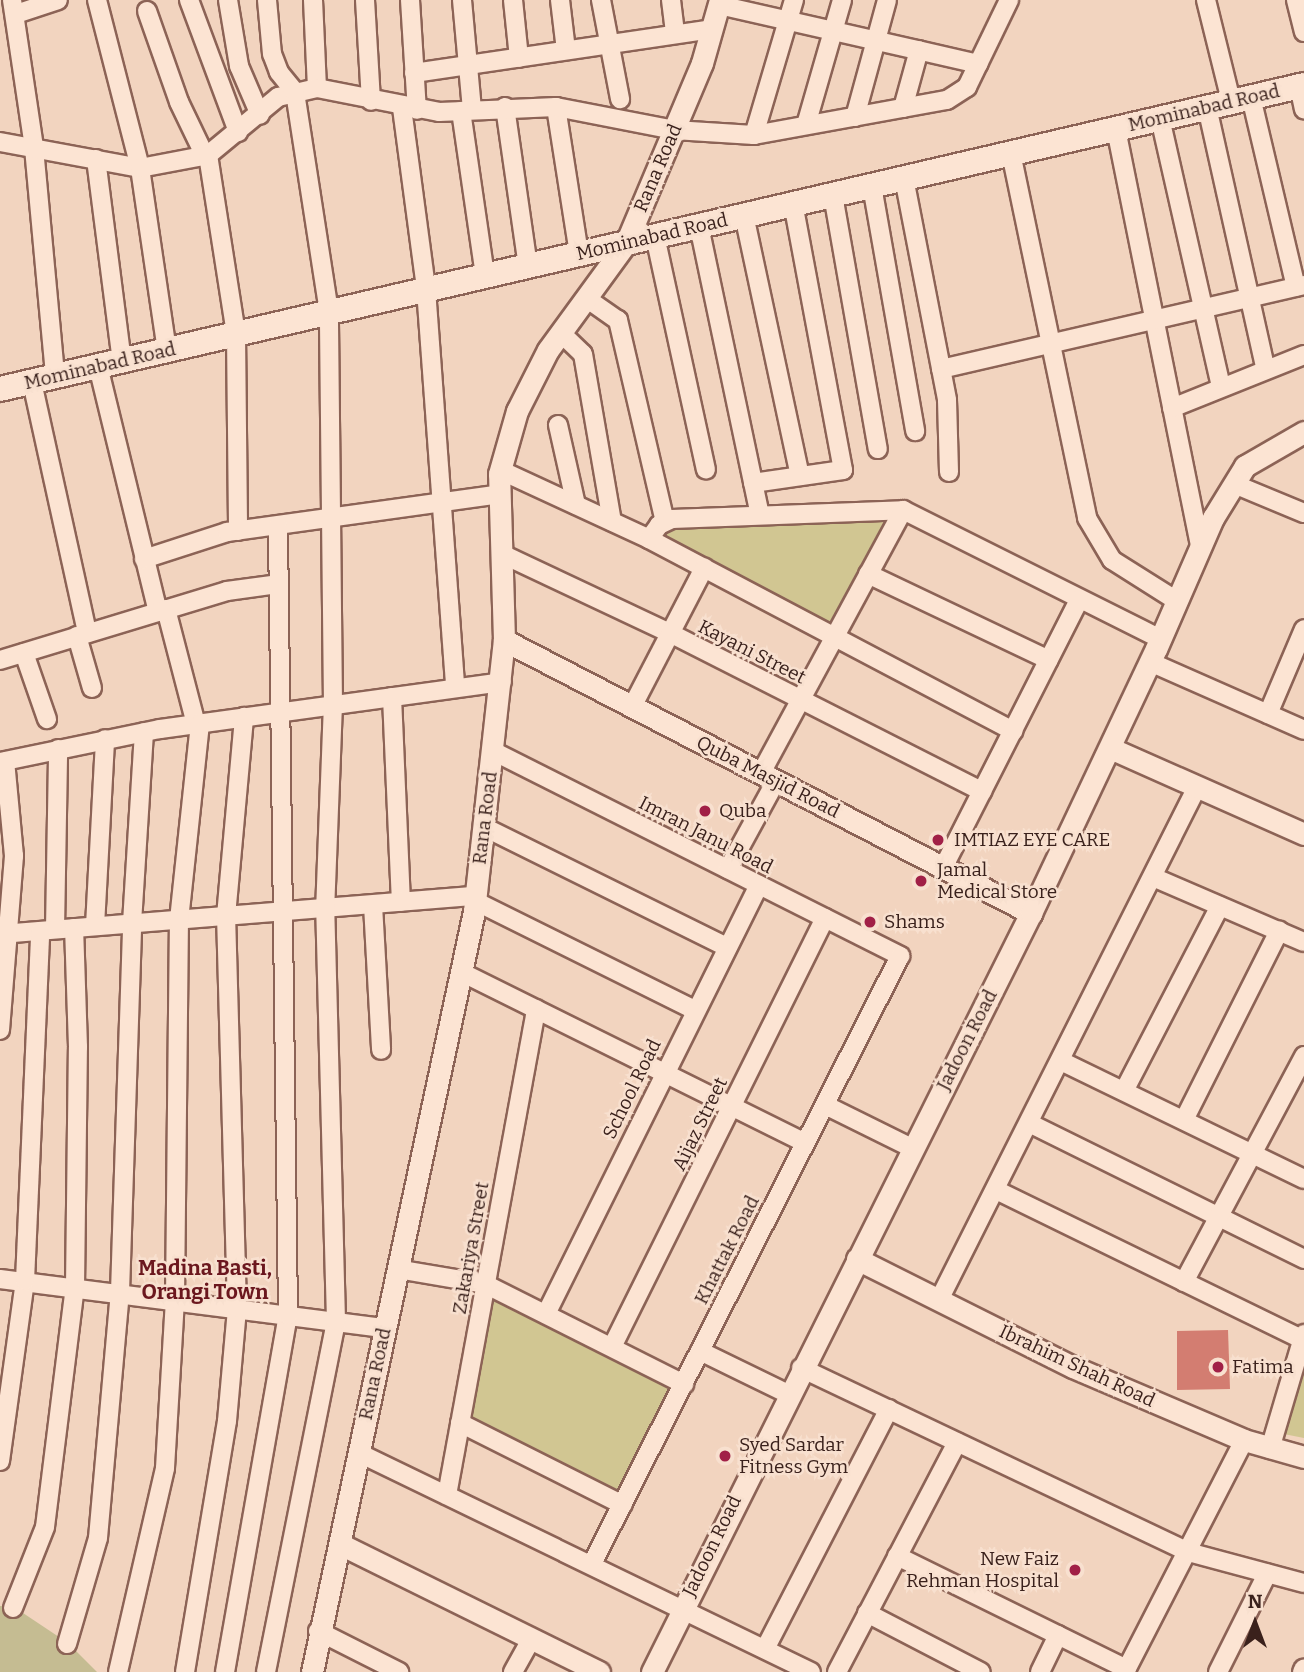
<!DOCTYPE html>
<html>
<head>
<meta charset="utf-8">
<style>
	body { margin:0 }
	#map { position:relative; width:1304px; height:1672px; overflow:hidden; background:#f2d4bf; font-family:Bitter,serif }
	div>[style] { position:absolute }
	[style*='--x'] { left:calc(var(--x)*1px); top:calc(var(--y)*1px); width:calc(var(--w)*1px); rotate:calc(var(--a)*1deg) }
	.green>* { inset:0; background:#d1c692 }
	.cemetery>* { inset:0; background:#c5bc92 }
	.building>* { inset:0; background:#d37d71 }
	.roads { filter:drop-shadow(2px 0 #8c6356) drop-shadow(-2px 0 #8c6356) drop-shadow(0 2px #8c6356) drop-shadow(0 -2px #8c6356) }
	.minor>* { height:18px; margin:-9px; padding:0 9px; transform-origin:9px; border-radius:9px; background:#fce4d3 }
	.tertiary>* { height:21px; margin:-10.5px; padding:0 10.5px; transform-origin:10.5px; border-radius:10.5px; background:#fce4d3 }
	.secondary>* { height:24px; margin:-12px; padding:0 12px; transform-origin:12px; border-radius:12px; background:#fce4d3 }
	.dots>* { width:19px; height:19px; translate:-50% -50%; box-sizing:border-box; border:4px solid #f8e0cf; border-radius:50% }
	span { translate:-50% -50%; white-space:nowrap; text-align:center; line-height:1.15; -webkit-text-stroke:5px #f8e0cf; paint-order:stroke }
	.street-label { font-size:19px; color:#3a211c }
	.poi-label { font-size:19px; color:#3a211c }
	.left { translate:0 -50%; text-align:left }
	.right { translate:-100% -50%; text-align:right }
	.neighbourhood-label { font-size:21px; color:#6b171e; font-weight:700 }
	.north { position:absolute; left:1220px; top:1588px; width:70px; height:70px; -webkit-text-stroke:5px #f8e0cf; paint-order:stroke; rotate:0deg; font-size:19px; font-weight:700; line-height:28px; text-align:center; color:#3a211c }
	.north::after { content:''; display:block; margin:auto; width:24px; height:32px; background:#3a211c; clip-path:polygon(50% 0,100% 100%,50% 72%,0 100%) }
</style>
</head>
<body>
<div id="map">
	<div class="green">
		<i style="clip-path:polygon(903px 510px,836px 635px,649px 539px,659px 525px)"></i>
		<i style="clip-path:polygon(485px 1291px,684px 1384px,623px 1505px,460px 1423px)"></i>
		<i style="clip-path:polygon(1304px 1367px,1304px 1438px,1269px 1431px)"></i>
	</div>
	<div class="cemetery">
		<i style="clip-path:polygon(0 1606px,14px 1607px,68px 1643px,97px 1672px,0 1672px)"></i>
	</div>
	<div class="building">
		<i style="clip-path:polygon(1228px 1330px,1230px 1389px,1177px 1390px,1177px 1331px)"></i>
	</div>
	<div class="roads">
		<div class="minor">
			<i style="--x:12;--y:0;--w:150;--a:81.5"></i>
			<i style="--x:34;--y:148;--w:229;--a:84.7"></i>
			<i style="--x:97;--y:0;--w:173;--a:75.6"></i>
			<i style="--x:140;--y:168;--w:184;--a:81.6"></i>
			<i style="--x:189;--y:0;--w:141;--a:69.6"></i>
			<i style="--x:228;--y:0;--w:67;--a:80.5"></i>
			<i style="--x:239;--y:66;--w:53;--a:66.8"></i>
			<i style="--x:313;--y:0;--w:88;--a:87.4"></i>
			<i style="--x:365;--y:0;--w:101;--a:86.6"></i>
			<i style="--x:410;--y:0;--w:110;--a:86.4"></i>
			<i style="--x:462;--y:0;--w:110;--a:84.8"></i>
			<i style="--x:513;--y:0;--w:58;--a:84.1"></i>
			<i style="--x:560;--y:0;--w:50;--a:83.2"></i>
			<i style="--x:601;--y:0;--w:101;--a:79.1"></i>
			<i style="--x:671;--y:0;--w:34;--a:83"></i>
			<i style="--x:1206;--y:0;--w:104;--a:76.1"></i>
			<i style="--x:1296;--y:0;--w:33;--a:76"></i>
			<i style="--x:719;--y:5;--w:266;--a:12.8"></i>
			<i style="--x:147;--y:11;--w:96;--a:70.6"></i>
			<i style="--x:179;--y:102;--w:60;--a:64.3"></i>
			<i style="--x:16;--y:14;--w:44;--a:-18.4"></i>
			<i style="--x:414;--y:73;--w:301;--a:-8.4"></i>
			<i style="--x:1299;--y:86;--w:24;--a:78"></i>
			<i style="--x:1251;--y:97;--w:195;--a:76.7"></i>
			<i style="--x:505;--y:107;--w:161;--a:81.8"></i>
			<i style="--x:556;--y:107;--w:149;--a:81.1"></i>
			<i style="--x:1207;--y:107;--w:266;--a:77.4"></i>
			<i style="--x:402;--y:108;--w:183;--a:82.4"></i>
			<i style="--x:426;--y:289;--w:400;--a:85.8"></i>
			<i style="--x:903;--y:108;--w:60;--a:-74.6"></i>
			<i style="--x:461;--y:111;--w:167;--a:81.7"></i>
			<i style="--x:855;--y:117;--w:121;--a:-74.7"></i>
			<i style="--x:1160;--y:118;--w:275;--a:77.2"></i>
			<i style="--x:806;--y:125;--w:130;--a:-73.9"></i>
			<i style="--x:1116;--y:129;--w:426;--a:78.6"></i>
			<i style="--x:754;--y:135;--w:141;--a:-73.5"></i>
			<i style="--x:0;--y:142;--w:142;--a:10.5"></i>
			<i style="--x:140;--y:168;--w:69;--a:-10.8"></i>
			<i style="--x:208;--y:155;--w:91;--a:-39.6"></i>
			<i style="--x:278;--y:97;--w:40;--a:-13"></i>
			<i style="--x:317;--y:88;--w:124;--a:11.1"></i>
			<i style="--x:439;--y:112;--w:117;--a:-2.4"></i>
			<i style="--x:556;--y:107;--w:120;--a:11"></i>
			<i style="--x:674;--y:130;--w:80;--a:3.6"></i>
			<i style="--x:754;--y:135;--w:196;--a:-10.3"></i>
			<i style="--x:947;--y:100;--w:24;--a:-33"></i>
			<i style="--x:967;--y:87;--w:97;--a:-64.2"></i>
			<i style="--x:1011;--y:153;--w:373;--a:78.2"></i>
			<i style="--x:1087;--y:518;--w:49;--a:59.2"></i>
			<i style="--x:1112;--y:560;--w:77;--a:32.2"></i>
			<i style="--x:208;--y:155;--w:181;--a:81.1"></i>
			<i style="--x:236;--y:334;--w:197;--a:89.4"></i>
			<i style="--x:96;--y:159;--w:204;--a:82.7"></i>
			<i style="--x:904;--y:178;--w:226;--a:79"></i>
			<i style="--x:947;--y:400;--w:72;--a:88.4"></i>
			<i style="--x:872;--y:186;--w:249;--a:80"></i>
			<i style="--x:833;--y:195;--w:258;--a:80"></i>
			<i style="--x:744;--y:215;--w:267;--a:77.9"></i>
			<i style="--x:699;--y:226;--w:295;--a:78.1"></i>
			<i style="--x:655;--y:236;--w:239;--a:77.7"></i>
			<i style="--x:586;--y:298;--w:39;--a:35"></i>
			<i style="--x:618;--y:320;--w:207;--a:76.9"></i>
			<i style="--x:561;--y:333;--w:30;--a:44"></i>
			<i style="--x:583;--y:354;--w:170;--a:80.2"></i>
			<i style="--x:98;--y:366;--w:253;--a:76.3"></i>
			<i style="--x:941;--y:369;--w:373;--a:-13"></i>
			<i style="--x:32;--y:382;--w:257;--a:77.6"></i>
			<i style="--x:1172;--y:408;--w:142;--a:-21.9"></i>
			<i style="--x:558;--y:425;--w:82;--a:77.3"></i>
			<i style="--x:500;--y:470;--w:164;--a:24.8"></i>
			<i style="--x:649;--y:539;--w:412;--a:27.8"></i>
			<i style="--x:753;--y:483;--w:91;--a:-8.2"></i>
			<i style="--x:843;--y:470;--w:271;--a:-100.6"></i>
			<i style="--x:1234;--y:484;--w:76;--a:22.5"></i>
			<i style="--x:649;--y:539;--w:17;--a:-54"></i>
			<i style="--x:659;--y:525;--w:14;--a:-25"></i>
			<i style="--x:672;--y:519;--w:231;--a:-2.2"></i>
			<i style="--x:903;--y:510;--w:288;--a:26.6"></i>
			<i style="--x:502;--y:554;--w:186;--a:25.2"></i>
			<i style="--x:670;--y:633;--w:350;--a:26.9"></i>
			<i style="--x:144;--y:559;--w:87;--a:-18"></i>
			<i style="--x:227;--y:532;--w:276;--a:-7.9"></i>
			<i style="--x:868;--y:574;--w:200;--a:25.4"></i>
			<i style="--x:166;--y:609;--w:119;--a:75.4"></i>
			<i style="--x:77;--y:636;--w:54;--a:73.9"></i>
			<i style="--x:24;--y:653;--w:70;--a:70.8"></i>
			<i style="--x:0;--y:660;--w:237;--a:-16.9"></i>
			<i style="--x:227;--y:591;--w:51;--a:-7.8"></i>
			<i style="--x:1150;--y:662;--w:168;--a:23.8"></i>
			<i style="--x:392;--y:697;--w:205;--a:87.5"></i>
			<i style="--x:632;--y:707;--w:157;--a:-62.6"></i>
			<i style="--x:1268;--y:714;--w:92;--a:-67"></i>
			<i style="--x:493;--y:751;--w:456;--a:26.7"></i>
			<i style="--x:900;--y:956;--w:682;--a:116.87"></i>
			<i style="--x:0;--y:762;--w:163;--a:-11.7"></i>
			<i style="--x:160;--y:729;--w:345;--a:-7.8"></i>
			<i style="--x:761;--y:773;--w:299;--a:-61.6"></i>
			<i style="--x:484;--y:827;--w:271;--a:26.3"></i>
			<i style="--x:943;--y:868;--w:301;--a:-63.1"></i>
			<i style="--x:728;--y:869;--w:100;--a:-61.4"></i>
			<i style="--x:1153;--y:877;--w:164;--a:23.3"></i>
			<i style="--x:475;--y:901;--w:246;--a:26.4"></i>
			<i style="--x:373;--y:905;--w:145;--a:86.8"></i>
			<i style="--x:95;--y:926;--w:187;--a:-86.9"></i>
			<i style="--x:55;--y:929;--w:180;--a:-89"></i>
			<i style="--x:0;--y:934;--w:477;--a:-4.6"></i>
			<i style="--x:461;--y:972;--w:384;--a:26.4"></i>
			<i style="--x:0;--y:1030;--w:175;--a:-85.4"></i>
			<i style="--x:14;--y:856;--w:95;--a:-95.4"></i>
			<i style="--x:1061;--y:1061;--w:270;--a:25.9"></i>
			<i style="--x:1124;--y:1091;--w:208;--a:-62.6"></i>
			<i style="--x:825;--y:1105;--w:97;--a:26.3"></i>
			<i style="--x:1184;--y:1120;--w:212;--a:-63.3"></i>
			<i style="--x:1029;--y:1123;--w:307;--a:26.3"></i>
			<i style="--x:996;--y:1190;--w:339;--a:26"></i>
			<i style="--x:397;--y:1269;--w:89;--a:9.7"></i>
			<i style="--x:485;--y:1284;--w:223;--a:26.7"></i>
			<i style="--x:0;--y:1279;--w:388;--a:7.3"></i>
			<i style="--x:1184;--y:1282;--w:256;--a:-62"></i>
			<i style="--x:939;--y:1300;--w:574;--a:-63.3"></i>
			<i style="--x:546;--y:1314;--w:479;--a:-63.6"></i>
			<i style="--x:612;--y:1347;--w:479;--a:-63.6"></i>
			<i style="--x:700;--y:1351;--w:98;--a:26"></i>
			<i style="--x:801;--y:1368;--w:429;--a:25.4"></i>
			<i style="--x:1188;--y:1552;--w:120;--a:15"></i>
			<i style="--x:460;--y:1423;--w:182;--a:26.7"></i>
			<i style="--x:1270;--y:1449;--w:120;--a:-73.5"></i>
			<i style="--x:359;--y:1453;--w:502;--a:25.85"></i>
			<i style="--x:0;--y:1461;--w:182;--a:-82.1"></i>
			<i style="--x:25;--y:1281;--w:350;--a:-87.5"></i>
			<i style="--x:447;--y:1495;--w:494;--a:-79.6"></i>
			<i style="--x:897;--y:1556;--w:256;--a:26.2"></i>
			<i style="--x:13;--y:1608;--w:87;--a:-68.4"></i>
			<i style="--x:45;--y:1527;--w:242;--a:-82.9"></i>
			<i style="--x:75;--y:1287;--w:240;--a:-89.3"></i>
			<i style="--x:78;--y:1047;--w:119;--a:-91.9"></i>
			<i style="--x:867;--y:1613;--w:128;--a:27.4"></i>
			<i style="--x:318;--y:1631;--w:91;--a:26.8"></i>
			<i style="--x:67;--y:1644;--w:110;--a:-73.7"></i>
			<i style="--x:98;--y:1538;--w:247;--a:-84.9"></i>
			<i style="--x:120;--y:1292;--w:369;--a:-88.1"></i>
			<i style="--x:132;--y:923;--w:191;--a:-86.4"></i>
			<i style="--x:765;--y:1649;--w:270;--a:-62.7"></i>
			<i style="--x:118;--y:1672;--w:209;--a:-77"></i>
			<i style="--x:165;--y:1468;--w:169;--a:-86.6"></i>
			<i style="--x:175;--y:1299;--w:379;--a:-89.4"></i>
			<i style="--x:179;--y:920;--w:197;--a:-83.9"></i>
			<i style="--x:185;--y:1672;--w:254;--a:-80.5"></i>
			<i style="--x:227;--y:1421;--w:113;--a:-84.9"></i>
			<i style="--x:237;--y:1308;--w:392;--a:-91.6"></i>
			<i style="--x:226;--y:916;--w:200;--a:-84.8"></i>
			<i style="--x:225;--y:1672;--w:363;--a:-80"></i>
			<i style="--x:288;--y:1315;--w:789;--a:-90.73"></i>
			<i style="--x:266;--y:1672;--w:358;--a:-78.7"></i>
			<i style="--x:336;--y:1321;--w:409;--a:-91.5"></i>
			<i style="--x:325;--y:912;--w:207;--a:-87.8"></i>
			<i style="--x:333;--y:705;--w:393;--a:-90.6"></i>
			<i style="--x:329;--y:312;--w:223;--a:-98.8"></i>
			<i style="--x:295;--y:92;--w:26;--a:-129"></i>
			<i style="--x:279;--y:72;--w:19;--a:-111"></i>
			<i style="--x:272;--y:54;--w:54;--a:-95.3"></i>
			<i style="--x:513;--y:1672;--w:38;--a:-61"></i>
			<i style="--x:837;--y:1672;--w:259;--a:-62.4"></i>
			<i style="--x:1040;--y:1672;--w:41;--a:-64.1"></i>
			<i style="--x:1125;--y:1672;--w:261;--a:-62.8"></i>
			<i style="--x:1218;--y:1672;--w:110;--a:-63.4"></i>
			<i style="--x:1302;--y:1672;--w:4;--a:-63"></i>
		</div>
		<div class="tertiary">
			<i style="--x:504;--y:640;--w:594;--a:27.39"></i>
			<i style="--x:1110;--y:748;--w:212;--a:23.9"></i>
			<i style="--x:857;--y:1259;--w:241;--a:26.6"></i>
			<i style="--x:1073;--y:1367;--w:186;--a:23.1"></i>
			<i style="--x:1244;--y:1440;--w:62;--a:15.8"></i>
			<i style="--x:340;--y:1544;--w:289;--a:26.3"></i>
			<i style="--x:312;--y:1672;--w:778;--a:-77.98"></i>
			<i style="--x:474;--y:911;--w:273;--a:-83.7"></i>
			<i style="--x:504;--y:640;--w:166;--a:-91.7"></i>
			<i style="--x:499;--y:474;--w:66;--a:-74.1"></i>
			<i style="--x:517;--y:411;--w:68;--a:-63.1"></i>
			<i style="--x:548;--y:350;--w:132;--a:-53.9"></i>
			<i style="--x:626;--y:243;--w:195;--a:-67.1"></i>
			<i style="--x:702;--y:63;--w:66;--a:-74.1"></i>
			<i style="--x:652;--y:1672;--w:848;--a:-63.47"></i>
			<i style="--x:1031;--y:913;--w:292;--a:-64.7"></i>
			<i style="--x:1156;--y:649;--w:143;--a:-66.5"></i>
			<i style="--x:1213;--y:518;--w:61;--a:-58.4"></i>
			<i style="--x:1245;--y:466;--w:68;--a:-30"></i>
		</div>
		<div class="secondary">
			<i style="--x:0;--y:389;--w:1339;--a:-13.12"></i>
		</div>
	</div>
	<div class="dots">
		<i style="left:705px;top:811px;background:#a12047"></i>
		<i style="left:938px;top:840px;background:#a12047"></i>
		<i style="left:921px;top:881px;background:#a12047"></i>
		<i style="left:870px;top:922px;background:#a12047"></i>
		<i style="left:1218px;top:1367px;background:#a12047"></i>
		<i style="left:725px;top:1456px;background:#a12047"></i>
		<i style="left:1075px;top:1570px;background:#a12047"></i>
	</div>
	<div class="street-label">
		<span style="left:1204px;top:108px;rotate:-13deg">Mominabad Road</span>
		<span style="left:658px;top:168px;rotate:-67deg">Rana Road</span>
		<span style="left:652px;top:237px;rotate:-13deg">Mominabad Road</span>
		<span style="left:100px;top:366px;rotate:-13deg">Mominabad Road</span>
		<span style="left:752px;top:652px;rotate:27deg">Kayani Street</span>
		<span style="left:768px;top:777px;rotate:27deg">Quba Masjid Road</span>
		<span style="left:485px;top:818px;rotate:-83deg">Rana Road</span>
		<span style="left:706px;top:835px;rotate:27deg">Imran Janu Road</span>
		<span style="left:967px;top:1040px;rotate:-63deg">Jadoon Road</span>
		<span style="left:632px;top:1089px;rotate:-64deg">School Road</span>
		<span style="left:700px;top:1124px;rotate:-64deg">Aijaz Street</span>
		<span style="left:471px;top:1248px;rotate:-80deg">Zakariya Street</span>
		<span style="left:727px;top:1250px;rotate:-63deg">Khattak Road</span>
		<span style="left:1077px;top:1366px;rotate:25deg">Ibrahim Shah Road</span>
		<span style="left:375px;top:1374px;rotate:-78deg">Rana Road</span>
		<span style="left:712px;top:1546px;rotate:-64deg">Jadoon Road</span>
	</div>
	<div class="poi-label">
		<span class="left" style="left:719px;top:811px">Quba</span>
		<span class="left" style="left:954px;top:840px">IMTIAZ EYE CARE</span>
		<span class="left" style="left:937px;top:881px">Jamal<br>Medical Store</span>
		<span class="left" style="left:884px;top:922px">Shams</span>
		<span class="left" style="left:1232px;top:1367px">Fatima</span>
		<span class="left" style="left:739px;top:1456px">Syed Sardar<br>Fitness Gym</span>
		<span class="right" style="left:1059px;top:1570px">New Faiz<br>Rehman Hospital</span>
	</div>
	<div class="neighbourhood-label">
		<span style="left:205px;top:1280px">Madina Basti,<br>Orangi Town</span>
	</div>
	<div class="north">N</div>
</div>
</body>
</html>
